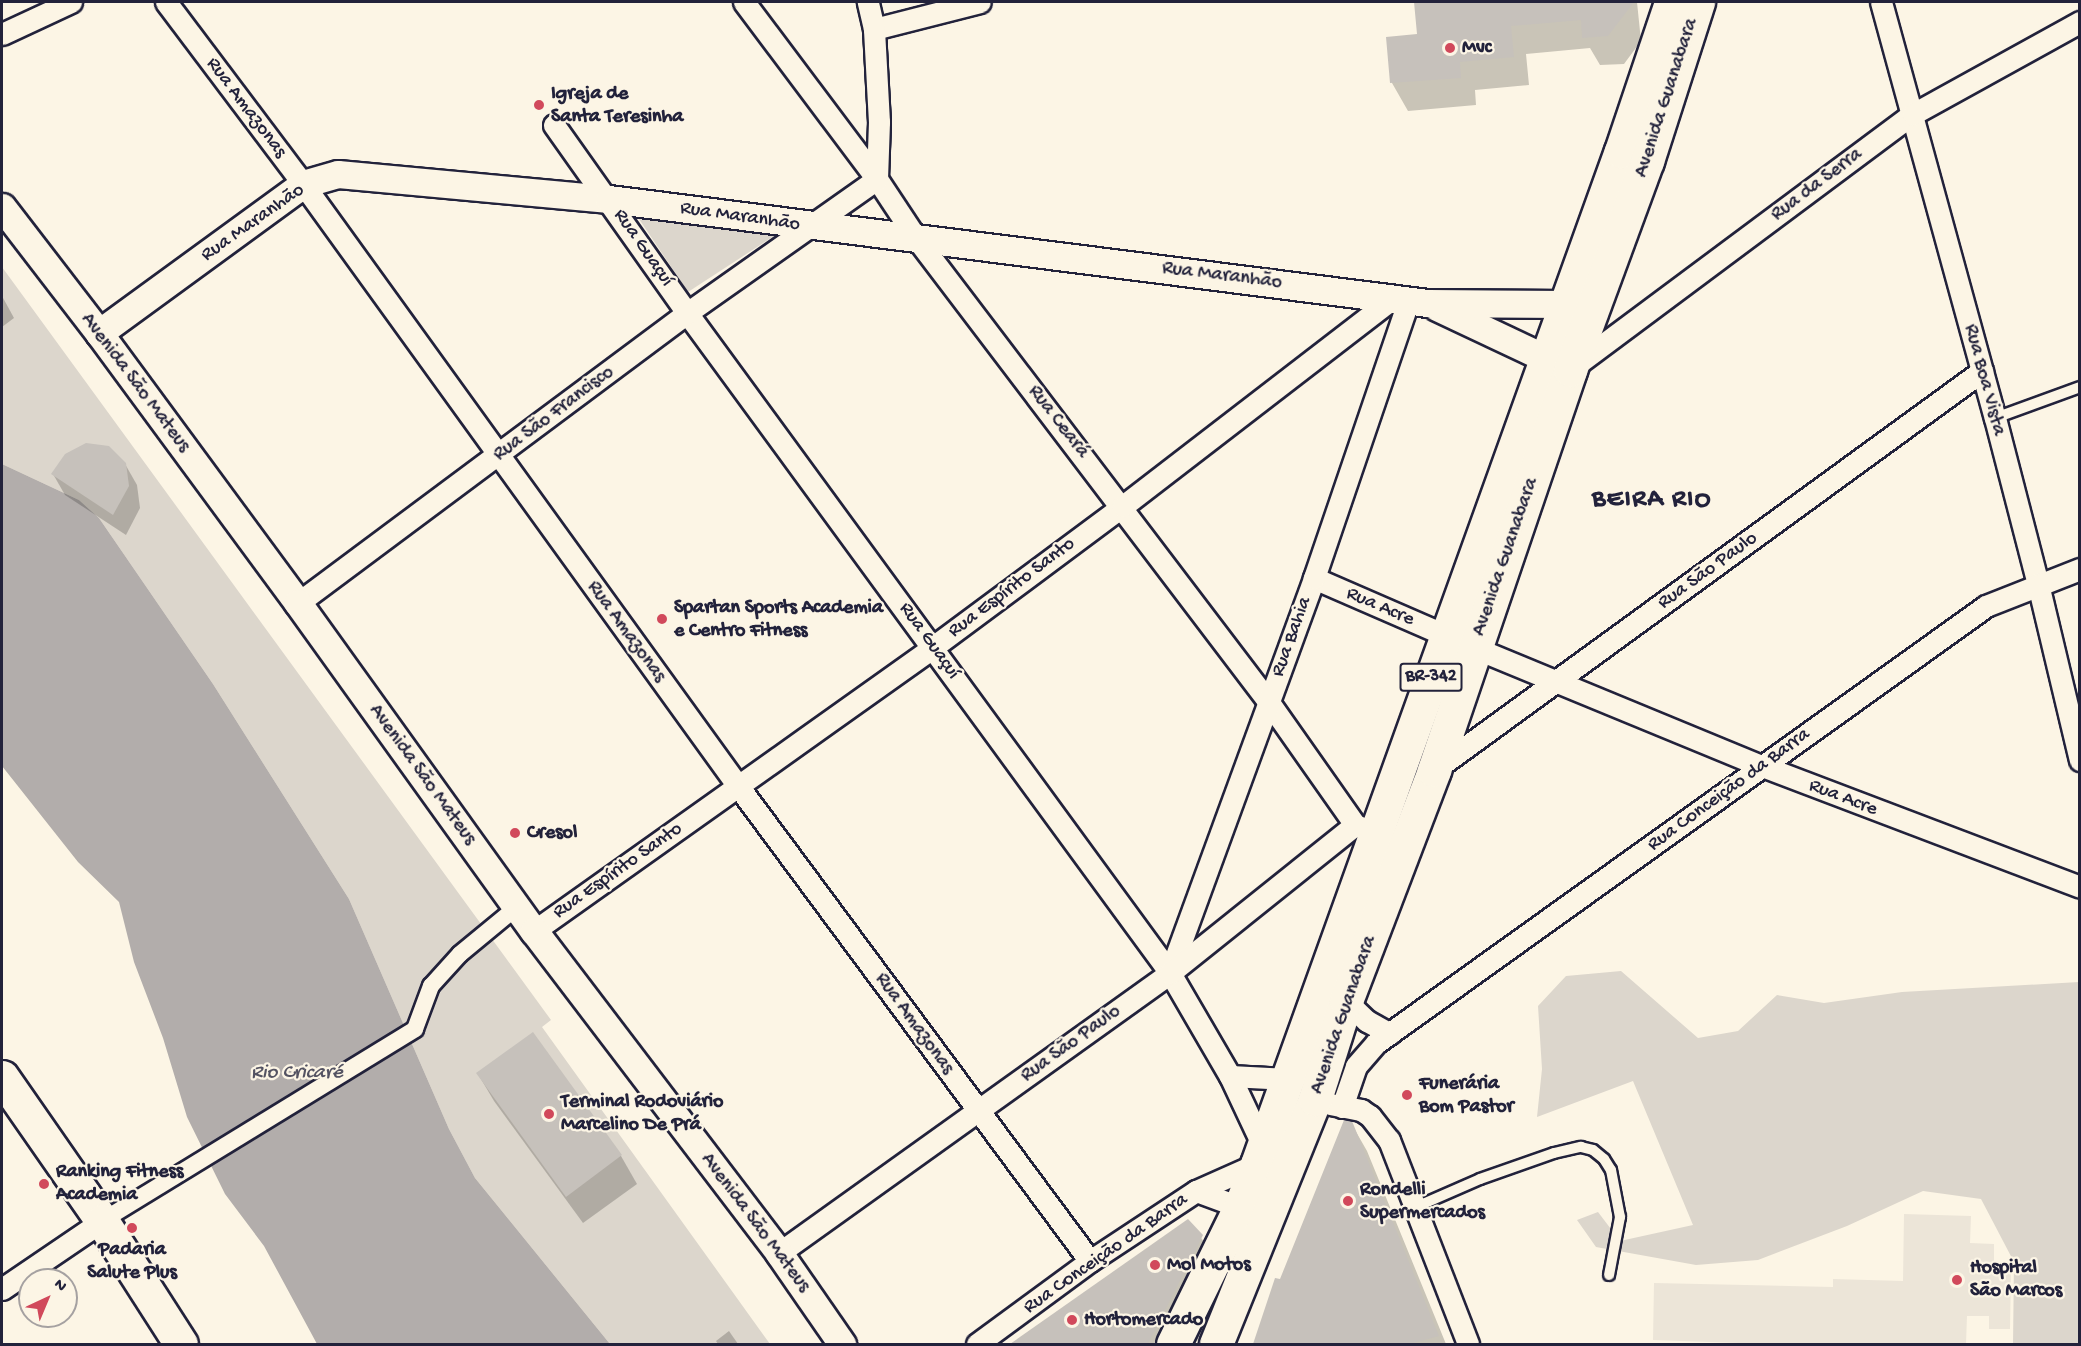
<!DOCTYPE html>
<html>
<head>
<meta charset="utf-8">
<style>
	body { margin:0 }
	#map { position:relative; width:2081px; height:1346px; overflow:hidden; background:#fcf5e5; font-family:"Gochi Hand",sans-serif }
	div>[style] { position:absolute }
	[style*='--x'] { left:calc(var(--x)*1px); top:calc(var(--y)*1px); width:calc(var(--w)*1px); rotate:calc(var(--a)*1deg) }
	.built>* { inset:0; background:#ece5d8 }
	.green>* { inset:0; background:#dcd6cc }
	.water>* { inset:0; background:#b2adab }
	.shadow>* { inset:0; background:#0003 }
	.building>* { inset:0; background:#c6c1bb }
	.roads { filter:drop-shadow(2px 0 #22223b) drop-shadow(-2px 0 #22223b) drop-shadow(0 2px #22223b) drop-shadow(0 -2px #22223b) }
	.service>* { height:10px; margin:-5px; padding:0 5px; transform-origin:5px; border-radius:5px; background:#fcf5e5 }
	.pedestrian>* { height:16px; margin:-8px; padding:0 8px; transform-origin:8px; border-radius:8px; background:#fcf5e5 }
	.minor>* { height:21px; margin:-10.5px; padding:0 10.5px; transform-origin:10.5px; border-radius:10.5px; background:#fcf5e5 }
	.tertiary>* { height:27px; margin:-13.5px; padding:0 13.5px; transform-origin:13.5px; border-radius:13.5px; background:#fcf5e5 }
	.primary>* { height:33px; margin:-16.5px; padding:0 16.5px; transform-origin:16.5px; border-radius:16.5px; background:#fcf5e5 }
	.dots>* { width:16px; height:16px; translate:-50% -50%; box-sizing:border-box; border:3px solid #fcf5e5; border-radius:50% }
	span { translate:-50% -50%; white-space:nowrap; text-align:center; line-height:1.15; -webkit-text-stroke:4.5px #fcf5e5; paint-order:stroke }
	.shield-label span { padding:2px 4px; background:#fcf5e5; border:2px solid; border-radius:4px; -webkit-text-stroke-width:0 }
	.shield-label { font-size:18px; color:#22223b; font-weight:700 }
	.poi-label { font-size:20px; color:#22223b; font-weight:700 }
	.left { translate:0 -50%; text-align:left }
	.street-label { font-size:20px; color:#22223b }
	.water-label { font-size:21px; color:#545362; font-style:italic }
	.district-label { font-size:26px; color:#22223b; font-weight:700; letter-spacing:1.5px }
	.frame { position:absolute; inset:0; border:3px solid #22223b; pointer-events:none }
	.north { position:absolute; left:18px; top:1268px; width:60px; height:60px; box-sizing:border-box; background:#fcf5e5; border:2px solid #a5a1a1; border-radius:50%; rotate:44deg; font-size:16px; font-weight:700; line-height:24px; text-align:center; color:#22223b }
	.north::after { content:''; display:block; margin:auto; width:21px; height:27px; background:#d1495b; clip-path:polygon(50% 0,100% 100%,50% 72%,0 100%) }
</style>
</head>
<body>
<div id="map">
	<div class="built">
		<i style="clip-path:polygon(1904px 1214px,1971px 1216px,1970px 1243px,1994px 1244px,1994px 1270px,2011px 1271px,2010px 1329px,1989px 1329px,1989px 1316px,1967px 1316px,1966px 1344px,1767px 1344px,1653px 1340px,1654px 1283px,1833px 1287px,1833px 1279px,1903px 1281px)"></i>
	</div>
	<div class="green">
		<i style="clip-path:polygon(639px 219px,777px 234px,688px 292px)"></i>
		<i style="clip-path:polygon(2px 267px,551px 1020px,542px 1027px,770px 1344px,610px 1344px,475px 1178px,449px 1129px,349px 899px,213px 684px,99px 518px,79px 500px,2px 464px)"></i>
		<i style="clip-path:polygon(1621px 971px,1698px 1038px,1738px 1031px,1777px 995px,1824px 1003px,1902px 992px,2079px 982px,2079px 1344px,2013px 1344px,2014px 1262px,1981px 1199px,1923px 1191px,1847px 1226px,1758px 1260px,1696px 1265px,1596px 1247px,1577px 1220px,1598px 1212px,1620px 1241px,1693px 1225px,1633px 1081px,1537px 1117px,1542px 1069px,1538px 1006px,1566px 976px)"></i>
	</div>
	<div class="water">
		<i style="clip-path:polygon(2px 464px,79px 500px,99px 518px,213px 684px,349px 899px,449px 1129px,475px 1178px,610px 1344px,317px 1344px,264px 1246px,225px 1194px,187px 1117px,163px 1038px,134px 962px,119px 902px,78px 862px,2px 766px)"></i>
	</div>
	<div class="shadow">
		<i style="clip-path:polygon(1416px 2px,1637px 2px,1641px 41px,1624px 64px,1600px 65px,1590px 48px,1526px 54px,1529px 85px,1475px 90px,1476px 105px,1408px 111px,1392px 83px,1388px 38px,1419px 36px)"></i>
		<i style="clip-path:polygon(2px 296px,14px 318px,2px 327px)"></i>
		<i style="clip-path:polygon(125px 464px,137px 485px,140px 508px,126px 535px,65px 495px,53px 474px)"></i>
		<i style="clip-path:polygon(532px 1034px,621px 1156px,637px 1184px,583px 1223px,494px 1101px,478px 1074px)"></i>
		<i style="clip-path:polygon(1351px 1123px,1367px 1151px,1446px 1344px,1254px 1344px,1276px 1280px,1281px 1281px)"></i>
		<i style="clip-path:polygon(1188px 1221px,1208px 1247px,1159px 1344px,1011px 1344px)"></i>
		<i style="clip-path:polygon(729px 1331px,738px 1344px,718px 1344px,716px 1341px)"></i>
	</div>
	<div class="building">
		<i style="clip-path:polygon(1414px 2px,1634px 2px,1608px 36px,1582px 38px,1581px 20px,1511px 26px,1514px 57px,1460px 62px,1461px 78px,1390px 83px,1386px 37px,1417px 34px)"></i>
		<i style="clip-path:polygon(86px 443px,109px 446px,126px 463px,129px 486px,113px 515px,51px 474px,65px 454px)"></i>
		<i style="clip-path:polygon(533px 1032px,622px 1155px,566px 1197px,476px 1073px)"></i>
		<i style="clip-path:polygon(1344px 1120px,1352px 1121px,1439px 1336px,1409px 1344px,1253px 1344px,1275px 1278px,1280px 1279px)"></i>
		<i style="clip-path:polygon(1188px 1219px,1203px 1235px,1148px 1344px,1010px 1344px)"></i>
	</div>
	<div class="roads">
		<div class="service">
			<i style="--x:1995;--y:418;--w:90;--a:-20"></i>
			<i style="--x:1416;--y:1207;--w:70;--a:-23.6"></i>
			<i style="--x:1480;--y:1179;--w:78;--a:-19.4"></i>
			<i style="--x:1554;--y:1153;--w:28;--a:-13"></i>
			<i style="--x:1581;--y:1147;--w:12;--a:14"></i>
			<i style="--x:1593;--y:1150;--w:14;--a:39"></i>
			<i style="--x:1604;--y:1159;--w:13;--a:58"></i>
			<i style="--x:1611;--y:1170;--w:48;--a:79.2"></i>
			<i style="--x:1620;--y:1217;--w:59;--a:100.7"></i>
		</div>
		<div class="pedestrian">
			<i style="--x:102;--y:1221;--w:367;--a:-31.5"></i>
			<i style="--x:415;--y:1029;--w:46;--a:-69.6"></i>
			<i style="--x:431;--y:986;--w:43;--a:-47.8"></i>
			<i style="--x:460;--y:954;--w:74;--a:-39.5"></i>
		</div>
		<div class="minor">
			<i style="--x:166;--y:2;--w:228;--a:53"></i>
			<i style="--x:303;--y:184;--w:743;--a:54.15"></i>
			<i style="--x:738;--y:786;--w:591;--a:53.46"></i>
			<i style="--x:744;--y:2;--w:221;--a:53.1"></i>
			<i style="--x:877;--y:179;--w:71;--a:56.5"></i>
			<i style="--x:916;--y:238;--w:582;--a:52.76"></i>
			<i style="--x:1268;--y:701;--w:151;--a:54.9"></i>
			<i style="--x:1355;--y:825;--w:23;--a:20"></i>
			<i style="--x:1881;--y:2;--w:431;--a:74.7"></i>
			<i style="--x:1995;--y:418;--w:171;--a:75.5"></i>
			<i style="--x:2038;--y:584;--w:181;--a:76.6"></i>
			<i style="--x:874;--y:29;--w:109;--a:-14.3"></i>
			<i style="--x:2;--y:34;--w:76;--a:-24.9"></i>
			<i style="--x:554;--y:125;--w:230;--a:54.7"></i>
			<i style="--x:687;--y:313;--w:818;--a:53.8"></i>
			<i style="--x:1170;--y:973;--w:119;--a:59.8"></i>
			<i style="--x:1230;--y:1076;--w:77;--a:64.8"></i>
			<i style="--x:1573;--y:367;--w:424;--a:-36.7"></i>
			<i style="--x:1913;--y:114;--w:191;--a:-28.9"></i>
			<i style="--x:1314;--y:578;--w:176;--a:23.5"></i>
			<i style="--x:1475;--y:648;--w:310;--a:22.4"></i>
			<i style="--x:1762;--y:766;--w:340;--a:20.8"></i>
			<i style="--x:298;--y:603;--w:485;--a:-36.7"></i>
			<i style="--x:687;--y:313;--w:232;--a:-35.2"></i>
			<i style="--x:877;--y:179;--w:57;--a:-88"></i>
			<i style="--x:879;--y:122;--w:93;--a:-93.1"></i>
			<i style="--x:874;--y:29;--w:28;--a:-103"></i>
			<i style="--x:1434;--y:770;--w:678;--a:-36.06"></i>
			<i style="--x:534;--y:931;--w:490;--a:-35.4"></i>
			<i style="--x:933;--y:647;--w:237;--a:-36.6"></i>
			<i style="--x:1123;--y:506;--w:342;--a:-37.6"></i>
			<i style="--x:1170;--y:972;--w:419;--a:-69.9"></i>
			<i style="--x:1314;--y:578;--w:295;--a:-71.2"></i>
			<i style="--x:1346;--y:1001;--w:29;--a:44"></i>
			<i style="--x:1367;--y:1021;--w:26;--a:29"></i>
			<i style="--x:1230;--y:1076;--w:58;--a:3"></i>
			<i style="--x:1330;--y:1104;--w:32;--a:11"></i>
			<i style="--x:1361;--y:1110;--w:11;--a:34"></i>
			<i style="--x:1370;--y:1116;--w:31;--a:52"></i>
			<i style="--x:1389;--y:1140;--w:219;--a:68.8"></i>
			<i style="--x:1342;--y:1107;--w:43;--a:-71.1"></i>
			<i style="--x:1356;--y:1066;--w:30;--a:-49"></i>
			<i style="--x:1376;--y:1043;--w:750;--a:-35.62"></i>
			<i style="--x:1986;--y:606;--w:101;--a:-21.5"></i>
			<i style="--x:1196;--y:1191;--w:47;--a:20"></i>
			<i style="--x:779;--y:1253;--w:481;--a:-35.6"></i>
			<i style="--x:1170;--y:973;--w:237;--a:-38.7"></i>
			<i style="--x:2;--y:1289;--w:121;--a:-34.2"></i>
			<i style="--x:977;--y:1344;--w:140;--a:-36.3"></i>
			<i style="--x:1090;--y:1261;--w:127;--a:-33.4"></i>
			<i style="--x:1196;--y:1191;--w:67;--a:-23.9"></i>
		</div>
		<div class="tertiary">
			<i style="--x:2;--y:207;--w:159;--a:52.4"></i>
			<i style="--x:99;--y:333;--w:335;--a:53.6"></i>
			<i style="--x:298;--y:603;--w:404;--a:54.3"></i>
			<i style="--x:534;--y:931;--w:405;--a:52.7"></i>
			<i style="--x:779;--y:1253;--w:111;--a:55.3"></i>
			<i style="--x:1437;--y:307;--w:122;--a:25.3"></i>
			<i style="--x:99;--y:333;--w:253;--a:-36.1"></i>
			<i style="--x:303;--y:184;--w:36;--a:-16"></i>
			<i style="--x:338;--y:174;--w:272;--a:5.3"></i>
			<i style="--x:609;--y:199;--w:826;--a:7.24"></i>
			<i style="--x:1428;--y:303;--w:138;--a:0.4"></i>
		</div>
		<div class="primary">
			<i style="--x:2;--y:1077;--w:175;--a:55.2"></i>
			<i style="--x:102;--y:1221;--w:146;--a:57.3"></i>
			<i style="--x:1173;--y:1344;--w:153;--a:-63.9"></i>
			<i style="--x:1240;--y:1207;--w:46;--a:-68.4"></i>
			<i style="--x:1257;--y:1164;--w:1076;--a:-70.24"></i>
			<i style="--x:1621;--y:151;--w:157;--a:-71.4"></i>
			<i style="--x:1216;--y:1344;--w:264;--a:-68"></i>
			<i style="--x:1315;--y:1099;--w:103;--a:-72.4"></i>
			<i style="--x:1346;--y:1001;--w:247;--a:-69.1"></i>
			<i style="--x:1434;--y:770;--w:422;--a:-71.2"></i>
			<i style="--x:1570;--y:370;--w:223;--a:-69.8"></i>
			<i style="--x:1647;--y:161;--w:167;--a:-72.2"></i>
		</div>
	</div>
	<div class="dots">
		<i style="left:1450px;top:48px;background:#d1495b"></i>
		<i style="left:539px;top:105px;background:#d1495b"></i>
		<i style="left:662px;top:619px;background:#d1495b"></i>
		<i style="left:515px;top:833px;background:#d1495b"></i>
		<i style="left:1407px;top:1095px;background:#d1495b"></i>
		<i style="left:549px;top:1114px;background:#d1495b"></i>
		<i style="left:44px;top:1184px;background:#d1495b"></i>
		<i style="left:1348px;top:1201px;background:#d1495b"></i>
		<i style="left:132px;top:1228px;background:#d1495b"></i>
		<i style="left:1155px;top:1265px;background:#d1495b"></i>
		<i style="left:1957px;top:1280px;background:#d1495b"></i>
		<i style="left:1072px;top:1320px;background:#d1495b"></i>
	</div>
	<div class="shield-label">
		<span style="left:1431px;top:677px">BR-342</span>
	</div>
	<div class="poi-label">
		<span class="left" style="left:1462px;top:48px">Mvc</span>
		<span class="left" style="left:551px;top:106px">Igreja de<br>Santa Teresinha</span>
		<span class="left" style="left:674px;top:620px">Spartan Sports Academia<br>e Centro Fitness</span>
		<span class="left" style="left:527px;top:833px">Cresol</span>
		<span class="left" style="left:1419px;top:1096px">Funerária<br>Bom Pastor</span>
		<span class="left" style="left:561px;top:1114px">Terminal Rodoviário<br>Marcelino De Prá</span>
		<span class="left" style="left:56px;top:1184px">Ranking Fitness<br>Academia</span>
		<span class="left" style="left:1360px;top:1202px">Rondelli<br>Supermercados</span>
		<span style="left:132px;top:1262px">Padaria<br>Salute Plus</span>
		<span class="left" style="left:1167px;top:1265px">Mol Motos</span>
		<span class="left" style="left:1970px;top:1280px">Hospital<br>São Marcos</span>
		<span class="left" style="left:1084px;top:1320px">Hortomercado</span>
	</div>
	<div class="street-label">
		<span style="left:1667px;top:98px;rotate:-72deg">Avenida Guanabara</span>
		<span style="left:246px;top:108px;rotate:53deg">Rua Amazonas</span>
		<span style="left:1817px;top:185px;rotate:-37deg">Rua da Serra</span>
		<span style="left:740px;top:217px;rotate:8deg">Rua Maranhão</span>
		<span style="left:253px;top:223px;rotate:-35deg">Rua Maranhão</span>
		<span style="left:643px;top:248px;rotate:55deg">Rua Guaçuí</span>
		<span style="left:1222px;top:276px;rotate:7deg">Rua Maranhão</span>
		<span style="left:1984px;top:380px;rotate:75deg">Rua Boa Vista</span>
		<span style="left:135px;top:383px;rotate:53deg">Avenida São Mateus</span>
		<span style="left:554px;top:414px;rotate:-37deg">Rua São Francisco</span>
		<span style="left:1058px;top:422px;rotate:52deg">Rua Ceará</span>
		<span style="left:1506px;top:557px;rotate:-71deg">Avenida Guanabara</span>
		<span style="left:1708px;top:571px;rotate:-36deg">Rua São Paulo</span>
		<span style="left:1012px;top:588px;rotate:-37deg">Rua Espírito Santo</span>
		<span style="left:1380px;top:607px;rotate:23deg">Rua Acre</span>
		<span style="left:626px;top:632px;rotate:54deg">Rua Amazonas</span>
		<span style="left:1292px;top:637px;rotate:-70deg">Rua Bahia</span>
		<span style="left:929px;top:641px;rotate:54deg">Rua Guaçuí</span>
		<span style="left:422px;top:775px;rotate:54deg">Avenida São Mateus</span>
		<span style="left:1729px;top:790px;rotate:-36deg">Rua Conceição da Barra</span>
		<span style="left:1843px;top:798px;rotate:21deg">Rua Acre</span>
		<span style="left:618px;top:871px;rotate:-35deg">Rua Espírito Santo</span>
		<span style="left:1344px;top:1015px;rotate:-71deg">Avenida Guanabara</span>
		<span style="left:914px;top:1024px;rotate:54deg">Rua Amazonas</span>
		<span style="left:1071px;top:1044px;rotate:-36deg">Rua São Paulo</span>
		<span style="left:755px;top:1223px;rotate:53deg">Avenida São Mateus</span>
		<span style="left:1106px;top:1254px;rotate:-35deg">Rua Conceição da Barra</span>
	</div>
	<div class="water-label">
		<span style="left:297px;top:1074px">Rio Cricaré</span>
	</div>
	<div class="district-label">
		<span style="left:1652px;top:501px">BEIRA RIO</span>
	</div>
	<div class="frame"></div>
	<div class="north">N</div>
</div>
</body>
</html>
